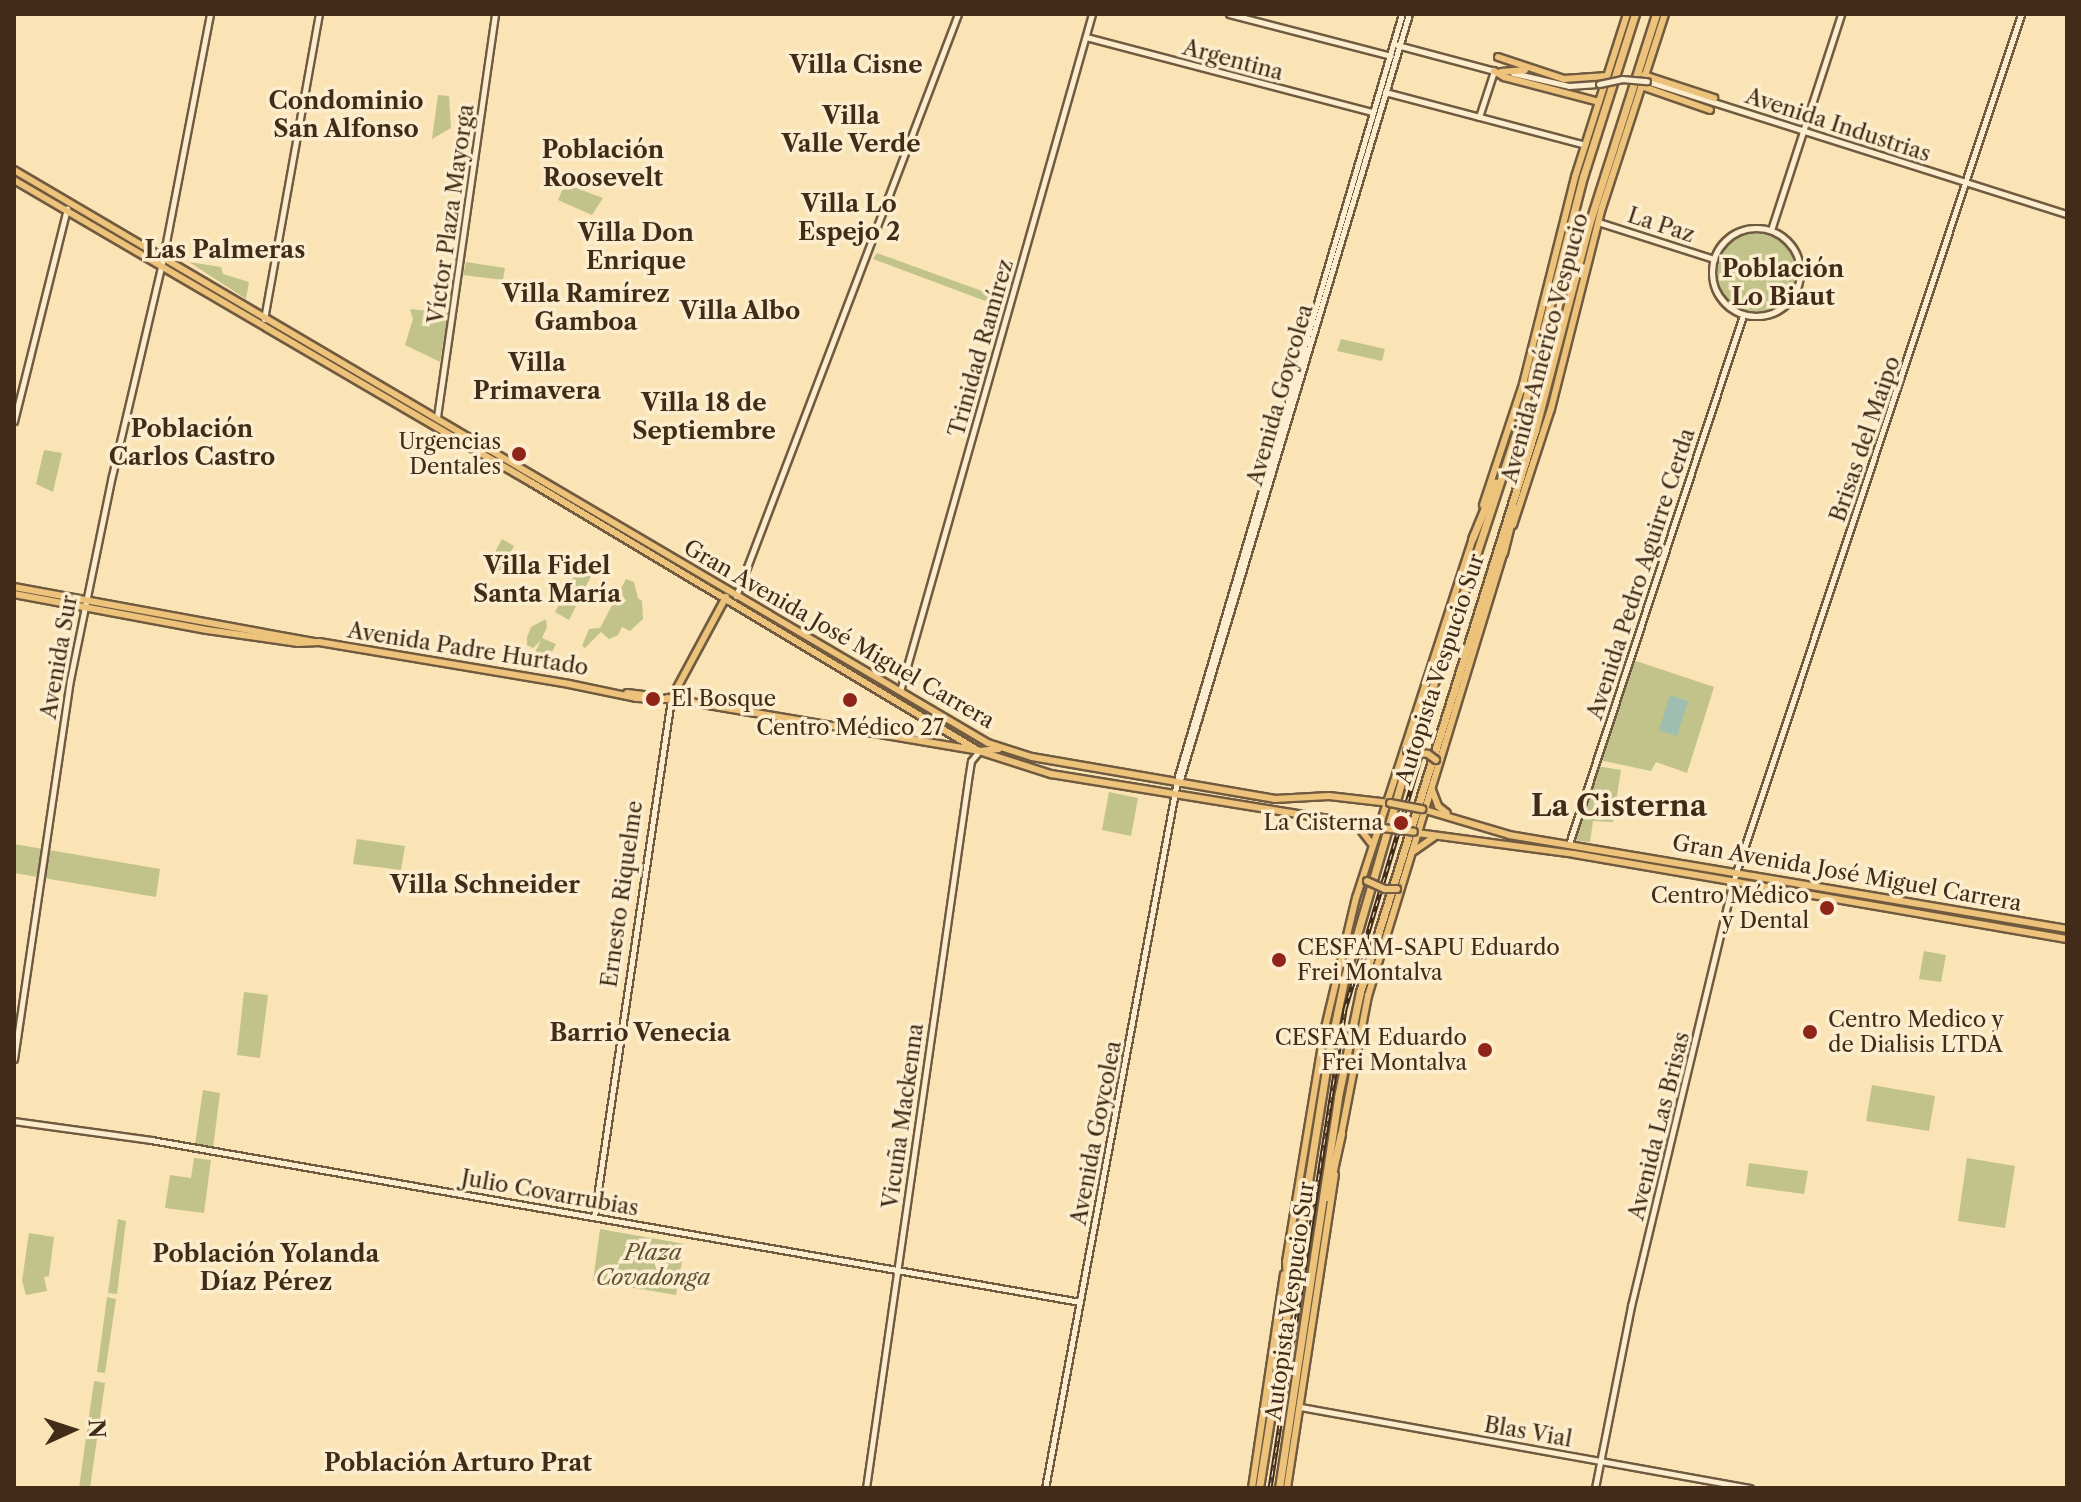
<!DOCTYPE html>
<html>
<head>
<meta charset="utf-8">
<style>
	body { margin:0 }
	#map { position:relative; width:2081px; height:1502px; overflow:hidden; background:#fae4b5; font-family:"Libre Caslon Text",serif }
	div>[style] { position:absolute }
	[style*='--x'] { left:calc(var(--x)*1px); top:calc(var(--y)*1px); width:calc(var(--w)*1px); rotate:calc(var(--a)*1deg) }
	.green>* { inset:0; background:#c1c38b }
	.round { border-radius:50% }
	.water>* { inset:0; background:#9ebeb1 }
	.roads { filter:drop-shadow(2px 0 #705a40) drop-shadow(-2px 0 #705a40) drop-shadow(0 2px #705a40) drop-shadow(0 -2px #705a40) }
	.tertiary>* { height:5px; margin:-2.5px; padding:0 2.5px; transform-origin:2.5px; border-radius:2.5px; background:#fcedcf }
	.tertiary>.ring { margin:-2.5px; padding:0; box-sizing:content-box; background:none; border:5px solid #fcedcf; border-radius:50% }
	.secondary>* { height:5px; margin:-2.5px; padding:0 2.5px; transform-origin:2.5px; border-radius:2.5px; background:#fcedcf }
	.primary>* { height:6px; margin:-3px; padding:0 3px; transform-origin:3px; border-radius:3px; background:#edc27a }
	.motorway>* { height:7px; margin:-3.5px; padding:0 3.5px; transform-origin:3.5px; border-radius:3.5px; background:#edc27a }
	.rail>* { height:5px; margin-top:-2.5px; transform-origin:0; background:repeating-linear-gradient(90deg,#fcedcf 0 6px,#422c19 0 12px); box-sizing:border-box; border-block:2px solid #422c19 }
	.bridges { filter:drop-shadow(2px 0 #705a40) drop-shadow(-2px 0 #705a40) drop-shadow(0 2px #705a40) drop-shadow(0 -2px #705a40) }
	.tertiary-bridge>* { height:5px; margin:-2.5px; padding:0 2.5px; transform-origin:2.5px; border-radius:2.5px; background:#fcedcf }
	.primary-bridge>* { height:6px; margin:-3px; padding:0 3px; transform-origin:3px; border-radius:3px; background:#edc27a }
	.dots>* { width:22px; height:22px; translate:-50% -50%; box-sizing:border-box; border:4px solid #fcedcf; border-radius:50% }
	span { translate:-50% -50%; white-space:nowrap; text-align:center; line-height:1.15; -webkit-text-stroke:7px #fcedcf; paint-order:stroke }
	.street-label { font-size:22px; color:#422c19 }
	.poi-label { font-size:22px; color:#422c19 }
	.right { translate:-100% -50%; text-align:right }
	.left { translate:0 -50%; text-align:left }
	.park-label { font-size:22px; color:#625236; font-style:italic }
	.neighbourhood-label { font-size:24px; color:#422c19; font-weight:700 }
	.district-label { font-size:30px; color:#422c19; font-weight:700 }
	.frame { position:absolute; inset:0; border:16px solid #422c19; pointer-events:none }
	.north { position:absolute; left:32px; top:1390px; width:80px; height:80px; -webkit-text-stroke:6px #fcedcf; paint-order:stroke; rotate:87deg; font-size:22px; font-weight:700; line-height:32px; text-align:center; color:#422c19 }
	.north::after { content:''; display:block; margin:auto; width:28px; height:36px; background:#422c19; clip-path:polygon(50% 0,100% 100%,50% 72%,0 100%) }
</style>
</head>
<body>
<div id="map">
	<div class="green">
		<i style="clip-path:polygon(438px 95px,449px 96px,451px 128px,432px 139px)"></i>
		<i style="clip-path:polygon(565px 184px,603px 198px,592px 215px,558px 200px)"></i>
		<i class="round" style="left:1714px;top:232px;width:82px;height:82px"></i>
		<i style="clip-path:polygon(877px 253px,1004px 299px,1004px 308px,873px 259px)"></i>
		<i style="clip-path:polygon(189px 262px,221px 267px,223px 274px,249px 282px,246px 299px)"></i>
		<i style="clip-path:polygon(466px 262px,505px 268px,503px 280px,463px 275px)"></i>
		<i style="clip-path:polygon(410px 309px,448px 313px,440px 362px,405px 345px,413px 319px)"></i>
		<i style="clip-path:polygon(1341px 339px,1385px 349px,1382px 361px,1337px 351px)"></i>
		<i style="clip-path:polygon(44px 450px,62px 453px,53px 492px,36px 484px)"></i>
		<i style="clip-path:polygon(502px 539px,514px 546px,500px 572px,488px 565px)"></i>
		<i style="clip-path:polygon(593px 560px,598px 562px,569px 620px,555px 612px,581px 562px,589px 566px)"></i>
		<i style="clip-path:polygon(626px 579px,634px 582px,638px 598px,642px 601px,643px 619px,630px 631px,622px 627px,618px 635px,609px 639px,601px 632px,585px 648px,582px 646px,589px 629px,600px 628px)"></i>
		<i style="clip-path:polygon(546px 619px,547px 627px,542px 638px,556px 644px,546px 664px,533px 657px,541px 640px,533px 648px,527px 645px,527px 637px,531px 627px)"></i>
		<i style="clip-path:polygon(1633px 660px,1714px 687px,1687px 773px,1656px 762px,1651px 771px,1599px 760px)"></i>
		<i style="clip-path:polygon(1597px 766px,1621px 770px,1613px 822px,1593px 821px,1590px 842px,1573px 840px)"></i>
		<i style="clip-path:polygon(1109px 792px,1138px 798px,1131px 836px,1102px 830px)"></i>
		<i style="clip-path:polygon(357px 839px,405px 846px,401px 870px,353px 864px)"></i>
		<i style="clip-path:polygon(14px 844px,160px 869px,156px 897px,14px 873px)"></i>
		<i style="clip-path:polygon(1924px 951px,1946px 955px,1941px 982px,1919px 979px)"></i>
		<i style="clip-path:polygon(244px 992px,268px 995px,260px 1058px,237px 1055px)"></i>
		<i style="clip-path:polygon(1872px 1085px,1935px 1096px,1929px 1131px,1866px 1121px)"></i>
		<i style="clip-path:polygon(203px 1090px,220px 1093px,213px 1148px,195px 1145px)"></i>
		<i style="clip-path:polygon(194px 1158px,211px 1160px,204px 1213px,165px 1208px,170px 1175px,191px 1178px)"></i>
		<i style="clip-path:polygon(1967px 1158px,2015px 1166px,2005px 1228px,1958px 1221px)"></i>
		<i style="clip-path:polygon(1749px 1163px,1808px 1171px,1804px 1194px,1746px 1186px)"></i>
		<i style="clip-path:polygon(118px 1219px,126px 1221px,117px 1294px,108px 1293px)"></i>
		<i style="clip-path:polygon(600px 1229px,685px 1244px,676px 1295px,593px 1281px)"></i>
		<i style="clip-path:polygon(29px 1233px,54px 1237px,49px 1276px,44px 1277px,47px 1291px,26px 1295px,22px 1281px)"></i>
		<i style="clip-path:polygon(107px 1297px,116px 1299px,105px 1373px,97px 1372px)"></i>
		<i style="clip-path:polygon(94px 1381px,105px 1383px,90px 1488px,79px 1488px)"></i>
	</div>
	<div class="water">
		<i style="clip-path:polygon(1670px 695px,1688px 701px,1677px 736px,1659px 730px)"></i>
	</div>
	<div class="roads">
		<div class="tertiary">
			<i style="--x:1229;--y:14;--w:167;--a:14.5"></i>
			<i style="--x:1086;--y:37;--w:295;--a:14.7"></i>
			<i style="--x:1397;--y:45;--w:101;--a:14.9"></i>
			<i style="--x:1513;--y:73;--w:57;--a:13.1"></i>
			<i style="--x:1569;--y:86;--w:30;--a:-4"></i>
			<i style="--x:1647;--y:81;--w:441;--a:17.6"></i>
			<i style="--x:1385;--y:92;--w:207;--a:14.8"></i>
			<i style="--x:1479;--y:117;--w:48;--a:-71.9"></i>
			<i style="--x:1598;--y:222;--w:122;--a:17.7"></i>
			<i class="ring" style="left:1712px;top:228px;width:83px;height:83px"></i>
			<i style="--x:1771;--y:230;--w:227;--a:-72"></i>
			<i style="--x:264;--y:319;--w:310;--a:-79.8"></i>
			<i style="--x:437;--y:417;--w:407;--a:-81.8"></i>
			<i style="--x:14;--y:421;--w:219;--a:-76"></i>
			<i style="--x:1179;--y:783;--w:803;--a:-73.35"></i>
			<i style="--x:1569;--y:844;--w:557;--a:-71.79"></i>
			<i style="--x:14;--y:1059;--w:383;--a:-81.6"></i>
			<i style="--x:70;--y:680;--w:208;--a:-78.4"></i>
			<i style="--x:112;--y:476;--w:224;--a:-76.8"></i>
			<i style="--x:163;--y:258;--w:248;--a:-79.1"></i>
			<i style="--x:14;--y:1121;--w:138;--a:7.9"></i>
			<i style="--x:151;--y:1140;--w:943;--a:9.89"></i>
			<i style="--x:594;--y:1217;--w:524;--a:-81.54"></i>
			<i style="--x:1300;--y:1407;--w:457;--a:10.2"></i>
			<i style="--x:1045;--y:1488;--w:724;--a:-79.42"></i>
			<i style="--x:1178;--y:776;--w:794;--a:-73.62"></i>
			<i style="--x:1595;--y:1488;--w:186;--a:-78.8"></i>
			<i style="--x:1631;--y:1306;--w:436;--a:-76.5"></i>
			<i style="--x:1733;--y:882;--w:915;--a:-71.64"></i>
		</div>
		<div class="secondary">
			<i style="--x:736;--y:596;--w:623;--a:-69.12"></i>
			<i style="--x:900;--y:691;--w:704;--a:-74.17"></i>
			<i style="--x:866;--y:1488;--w:715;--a:-81.8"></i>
			<i style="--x:968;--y:780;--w:19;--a:-81"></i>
			<i style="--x:971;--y:761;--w:13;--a:-51"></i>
		</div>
		<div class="primary">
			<i style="--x:1498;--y:57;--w:70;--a:18.4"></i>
			<i style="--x:1564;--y:79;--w:43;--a:-4"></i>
			<i style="--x:1494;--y:71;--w:12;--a:31"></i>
			<i style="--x:1504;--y:77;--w:98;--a:14.7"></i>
			<i style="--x:1501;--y:72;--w:24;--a:-5"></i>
			<i style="--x:1644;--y:75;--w:74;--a:18.2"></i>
			<i style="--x:1641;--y:86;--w:73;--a:19.2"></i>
			<i style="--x:14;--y:170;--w:1130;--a:30.47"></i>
			<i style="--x:988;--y:743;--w:46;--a:17.7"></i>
			<i style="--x:1032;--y:757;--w:247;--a:9.8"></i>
			<i style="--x:1275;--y:799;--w:54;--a:-3.2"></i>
			<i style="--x:1329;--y:796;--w:61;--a:6.5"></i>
			<i style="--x:14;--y:180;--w:600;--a:30.33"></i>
			<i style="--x:532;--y:483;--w:521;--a:30.94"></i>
			<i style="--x:979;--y:751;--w:76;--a:17.7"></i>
			<i style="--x:1051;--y:774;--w:336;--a:9.2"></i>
			<i style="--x:1483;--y:505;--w:127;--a:-71.7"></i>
			<i style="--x:1523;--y:384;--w:213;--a:-75.9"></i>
			<i style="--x:1575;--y:177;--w:171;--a:-72.3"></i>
			<i style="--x:1513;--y:525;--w:122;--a:-71.9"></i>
			<i style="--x:1551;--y:409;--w:207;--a:-75.8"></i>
			<i style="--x:1602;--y:208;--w:204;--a:-72"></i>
			<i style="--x:14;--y:587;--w:305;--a:10.4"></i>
			<i style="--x:14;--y:594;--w:196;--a:10.6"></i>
			<i style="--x:207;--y:630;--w:92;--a:8.1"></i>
			<i style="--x:298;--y:643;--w:21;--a:-3"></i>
			<i style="--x:319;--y:642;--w:254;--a:9.5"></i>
			<i style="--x:569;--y:684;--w:68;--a:11.8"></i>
			<i style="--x:636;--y:698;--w:35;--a:2"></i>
			<i style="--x:627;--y:693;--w:25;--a:7"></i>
			<i style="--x:667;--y:698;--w:316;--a:9.6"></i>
			<i style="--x:979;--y:751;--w:20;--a:-6"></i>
			<i style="--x:671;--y:699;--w:116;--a:-61.7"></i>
			<i style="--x:1432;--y:790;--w:17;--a:69"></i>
			<i style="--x:1438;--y:806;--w:11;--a:38"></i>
			<i style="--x:1422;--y:809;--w:91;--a:16.6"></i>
			<i style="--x:1509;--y:835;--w:566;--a:9.56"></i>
			<i style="--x:1357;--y:825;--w:24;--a:52"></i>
			<i style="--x:1417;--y:833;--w:158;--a:7.6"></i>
			<i style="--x:1574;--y:854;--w:500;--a:9.78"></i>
			<i style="--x:1414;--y:851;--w:24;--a:-35"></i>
			<i style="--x:1341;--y:1136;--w:143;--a:-79.1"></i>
			<i style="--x:1368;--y:996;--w:465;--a:-73"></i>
			<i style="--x:1286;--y:1262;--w:233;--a:-80.6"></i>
			<i style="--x:1324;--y:1032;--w:138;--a:-76.6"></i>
			<i style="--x:1356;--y:898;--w:382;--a:-72"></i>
			<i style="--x:1252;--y:1488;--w:216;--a:-81.5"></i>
			<i style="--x:1287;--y:1488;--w:317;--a:-81.3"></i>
		</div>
		<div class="motorway">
			<i style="--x:1472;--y:539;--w:61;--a:-67.7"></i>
			<i style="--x:1503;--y:553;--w:45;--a:-76"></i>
			<i style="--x:1327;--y:1197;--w:65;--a:-77.5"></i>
			<i style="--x:1286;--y:1261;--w:34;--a:87"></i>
			<i style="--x:1259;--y:1488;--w:431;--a:-80.9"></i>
			<i style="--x:1327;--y:1062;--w:88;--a:-78.2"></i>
			<i style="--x:1345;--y:976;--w:207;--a:-73.8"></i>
			<i style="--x:1403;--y:777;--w:374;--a:-71.8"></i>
			<i style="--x:1520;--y:422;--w:253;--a:-75.6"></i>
			<i style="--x:1583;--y:177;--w:171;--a:-72.3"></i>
			<i style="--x:1279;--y:1488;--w:395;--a:-81.4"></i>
			<i style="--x:1338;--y:1097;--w:107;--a:-78.2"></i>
			<i style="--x:1360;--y:992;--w:589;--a:-72.7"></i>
			<i style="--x:1535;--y:430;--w:213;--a:-75.3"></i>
			<i style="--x:1589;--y:224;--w:220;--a:-72.3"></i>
		</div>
	</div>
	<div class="rail">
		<i style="--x:1270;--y:1488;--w:485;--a:-81.1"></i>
		<i style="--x:1345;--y:1009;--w:275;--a:-73.3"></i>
	</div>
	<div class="bridges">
		<div class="tertiary-bridge">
			<i style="--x:1599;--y:84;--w:24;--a:-12"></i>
			<i style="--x:1622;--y:79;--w:25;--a:5"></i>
		</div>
		<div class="primary-bridge">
			<i style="--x:1407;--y:751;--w:21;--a:8"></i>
			<i style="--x:1428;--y:754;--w:10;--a:37"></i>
			<i style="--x:1390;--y:803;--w:33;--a:11"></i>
			<i style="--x:1383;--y:828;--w:31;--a:7"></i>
			<i style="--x:1367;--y:881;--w:20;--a:24"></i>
			<i style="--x:1385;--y:889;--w:12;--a:0"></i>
		</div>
	</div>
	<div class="dots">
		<i style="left:519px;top:454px;background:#8f2418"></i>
		<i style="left:653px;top:699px;background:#8f2418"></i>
		<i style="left:850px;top:700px;background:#8f2418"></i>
		<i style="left:1401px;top:823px;background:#8f2418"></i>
		<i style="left:1827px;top:908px;background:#8f2418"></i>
		<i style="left:1279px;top:960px;background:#8f2418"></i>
		<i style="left:1810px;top:1032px;background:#8f2418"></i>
		<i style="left:1485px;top:1050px;background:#8f2418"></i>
	</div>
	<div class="street-label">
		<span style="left:1233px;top:60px;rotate:15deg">Argentina</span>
		<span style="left:1838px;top:125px;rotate:18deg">Avenida Industrias</span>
		<span style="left:451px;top:214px;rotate:-82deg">Víctor Plaza Mayorga</span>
		<span style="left:1661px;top:225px;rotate:18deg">La Paz</span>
		<span style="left:981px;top:348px;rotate:-74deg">Trinidad Ramírez</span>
		<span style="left:1545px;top:348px;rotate:-75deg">Avenida Américo Vespucio</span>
		<span style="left:1280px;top:395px;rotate:-74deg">Avenida Goycolea</span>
		<span style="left:1865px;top:439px;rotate:-71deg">Brisas del Maipo</span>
		<span style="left:1641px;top:574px;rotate:-72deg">Avenida Pedro Aguirre Cerda</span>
		<span style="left:839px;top:634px;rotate:30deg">Gran Avenida José Miguel Carrera</span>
		<span style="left:468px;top:649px;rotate:9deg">Avenida Padre Hurtado</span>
		<span style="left:59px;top:657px;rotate:-80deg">Avenida Sur</span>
		<span style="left:1440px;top:669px;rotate:-72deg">Autopista Vespucio Sur</span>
		<span style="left:1847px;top:873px;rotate:10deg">Gran Avenida José Miguel Carrera</span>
		<span style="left:622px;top:894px;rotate:-82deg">Ernesto Riquelme</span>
		<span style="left:903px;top:1116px;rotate:-82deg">Vicuña Mackenna</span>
		<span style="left:1659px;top:1126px;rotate:-76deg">Avenida Las Brisas</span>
		<span style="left:1096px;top:1133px;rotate:-79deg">Avenida Goycolea</span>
		<span style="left:550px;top:1193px;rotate:10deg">Julio Covarrubias</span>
		<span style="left:1290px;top:1301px;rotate:-82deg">Autopista Vespucio Sur</span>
		<span style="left:1528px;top:1432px;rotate:10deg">Blas Vial</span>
	</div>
	<div class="poi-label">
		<span class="right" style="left:501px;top:454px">Urgencias<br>Dentales</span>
		<span class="left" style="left:671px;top:699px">El Bosque</span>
		<span style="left:850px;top:728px">Centro Médico 27</span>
		<span class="right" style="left:1383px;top:823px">La Cisterna</span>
		<span class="right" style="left:1809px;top:908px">Centro Médico<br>y Dental</span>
		<span class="left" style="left:1297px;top:960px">CESFAM-SAPU Eduardo<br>Frei Montalva</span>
		<span class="left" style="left:1828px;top:1032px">Centro Medico y<br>de Dialisis LTDA</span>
		<span class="right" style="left:1467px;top:1050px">CESFAM Eduardo<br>Frei Montalva</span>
	</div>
	<div class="park-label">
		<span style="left:653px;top:1265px">Plaza<br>Covadonga</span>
	</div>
	<div class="neighbourhood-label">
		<span style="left:856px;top:65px">Villa Cisne</span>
		<span style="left:346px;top:115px">Condominio<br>San Alfonso</span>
		<span style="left:851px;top:130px">Villa<br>Valle Verde</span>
		<span style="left:603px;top:164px">Población<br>Roosevelt</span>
		<span style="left:849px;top:218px">Villa Lo<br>Espejo 2</span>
		<span style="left:636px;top:247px">Villa Don<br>Enrique</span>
		<span style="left:225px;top:250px">Las Palmeras</span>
		<span style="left:1783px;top:283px">Población<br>Lo Biaut</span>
		<span style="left:586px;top:308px">Villa Ramírez<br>Gamboa</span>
		<span style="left:740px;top:311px">Villa Albo</span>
		<span style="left:537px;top:377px">Villa<br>Primavera</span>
		<span style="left:704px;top:417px">Villa 18 de<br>Septiembre</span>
		<span style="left:192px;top:443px">Población<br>Carlos Castro</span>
		<span style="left:547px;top:580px">Villa Fidel<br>Santa María</span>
		<span style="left:485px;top:885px">Villa Schneider</span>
		<span style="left:640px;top:1033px">Barrio Venecia</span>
		<span style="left:266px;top:1268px">Población Yolanda<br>Díaz Pérez</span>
		<span style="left:458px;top:1463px">Población Arturo Prat</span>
	</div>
	<div class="district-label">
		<span style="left:1619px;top:806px">La Cisterna</span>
	</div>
	<div class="frame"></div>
	<div class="north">N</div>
</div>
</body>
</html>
